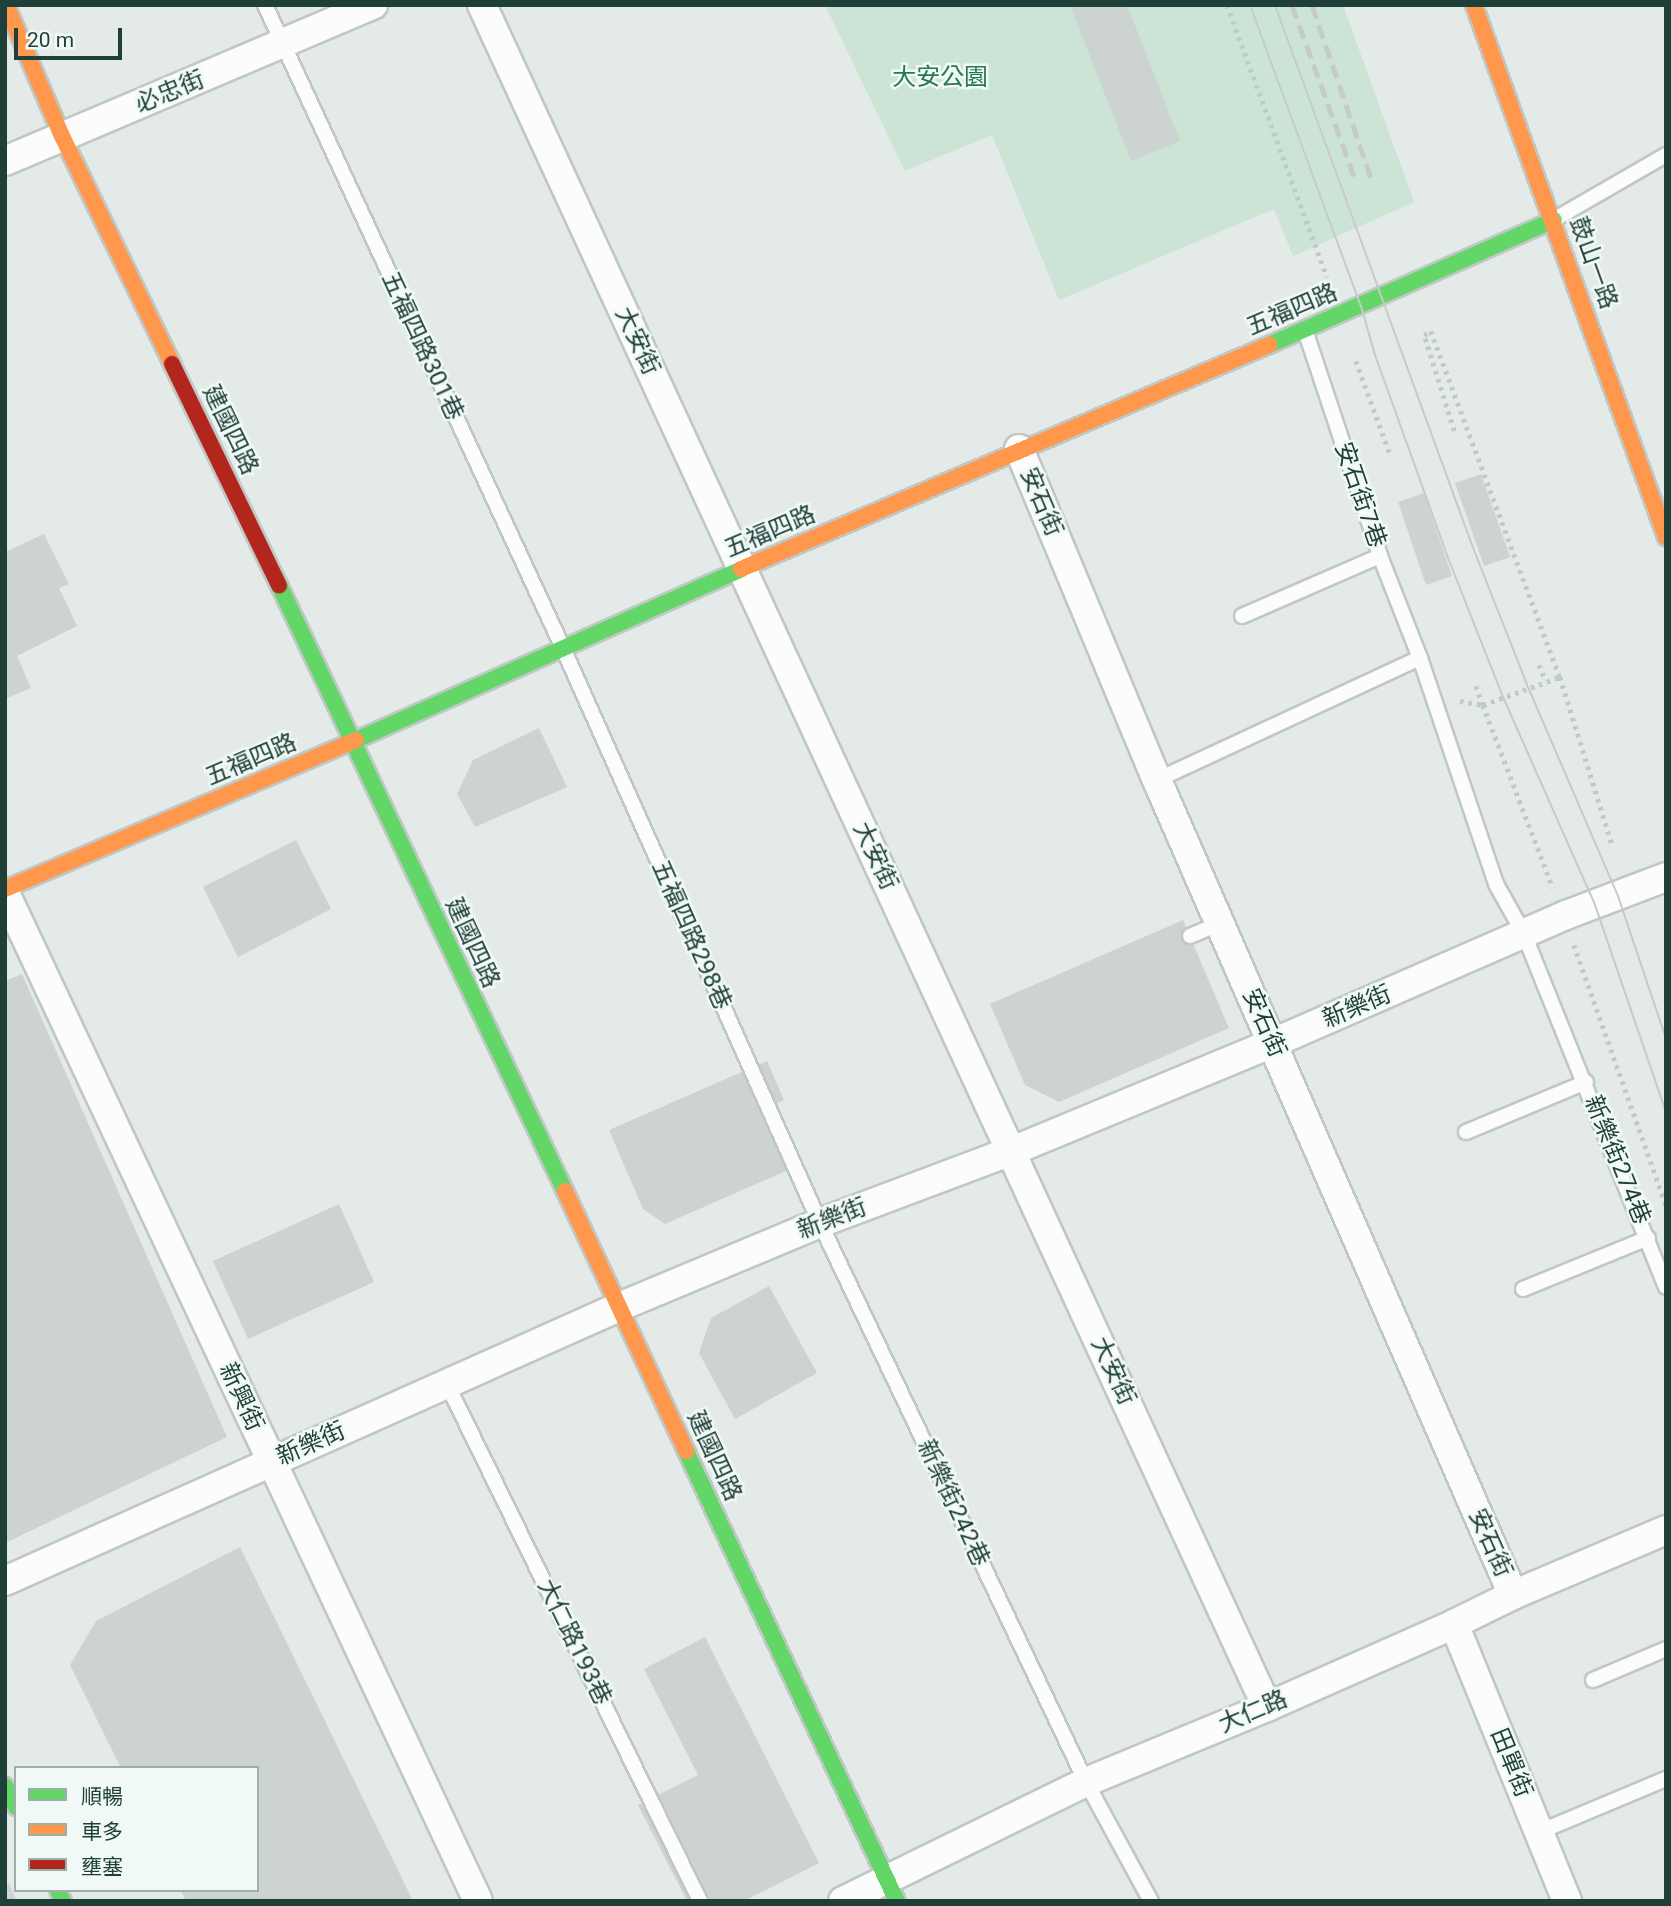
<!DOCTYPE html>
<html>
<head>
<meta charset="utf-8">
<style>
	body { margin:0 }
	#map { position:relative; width:1671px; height:1906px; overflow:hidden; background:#e3eae7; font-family:Roboto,"Noto Sans TC",sans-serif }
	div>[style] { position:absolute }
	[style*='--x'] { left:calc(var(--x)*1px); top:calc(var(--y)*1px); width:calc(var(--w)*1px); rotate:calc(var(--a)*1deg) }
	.green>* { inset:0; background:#cbe4d5 }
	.building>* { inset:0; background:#cdd3d1 }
	.path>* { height:4.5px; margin-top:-2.25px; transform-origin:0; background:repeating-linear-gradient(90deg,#c0cac8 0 3.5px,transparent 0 8.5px) }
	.roads { filter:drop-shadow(2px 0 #c0c7c4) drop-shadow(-2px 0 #c0c7c4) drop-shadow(0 2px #c0c7c4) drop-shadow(0 -2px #c0c7c4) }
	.lane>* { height:14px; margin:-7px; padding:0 7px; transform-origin:7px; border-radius:7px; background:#fbfcfb }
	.street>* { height:28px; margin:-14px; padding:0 14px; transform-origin:14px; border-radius:14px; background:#fbfcfb }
	.fast>* { height:16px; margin:-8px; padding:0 8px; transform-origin:8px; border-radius:8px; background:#63d668 }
	.slow>* { height:16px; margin:-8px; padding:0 8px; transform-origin:8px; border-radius:8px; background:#ff974d }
	.jam>* { height:16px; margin:-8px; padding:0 8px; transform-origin:8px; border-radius:8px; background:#b3261e }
	.tram>* { height:2px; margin:-1px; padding:0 1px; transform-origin:1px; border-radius:1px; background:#c6cbca }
	.rail>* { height:5px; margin-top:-2.5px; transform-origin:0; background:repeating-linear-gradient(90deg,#c6cbca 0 14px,transparent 0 21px) }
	span { translate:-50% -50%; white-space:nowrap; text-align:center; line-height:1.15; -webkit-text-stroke:5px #f1f9f6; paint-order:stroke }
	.park-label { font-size:24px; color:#26794f }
	.street-label { font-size:24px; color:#1f3f39 }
	.frame { position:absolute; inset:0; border:7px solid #1f3f39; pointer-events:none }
	.legend { position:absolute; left:14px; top:1766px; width:245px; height:126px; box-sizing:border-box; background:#f1f9f6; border:2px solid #9dafaa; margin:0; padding:9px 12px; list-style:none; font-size:21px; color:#1f3f39 }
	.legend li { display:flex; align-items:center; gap:14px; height:35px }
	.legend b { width:35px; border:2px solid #9dafaa }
	.scale { position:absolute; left:14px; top:28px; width:108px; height:32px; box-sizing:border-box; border:4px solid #1f3f39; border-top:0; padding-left:9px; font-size:21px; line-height:24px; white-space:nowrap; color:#1f3f39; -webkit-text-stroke:5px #f1f9f6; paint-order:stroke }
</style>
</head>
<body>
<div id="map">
	<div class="green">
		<i style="clip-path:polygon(825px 5px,1343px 5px,1414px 202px,1293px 256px,1274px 209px,1059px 300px,992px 135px,905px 171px)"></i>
	</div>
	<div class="building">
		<i style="clip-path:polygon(1070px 5px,1127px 5px,1180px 141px,1131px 161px)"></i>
		<i style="clip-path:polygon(1481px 474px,1510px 557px,1484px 566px,1455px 483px)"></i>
		<i style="clip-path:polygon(1424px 493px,1452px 576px,1426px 585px,1398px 502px)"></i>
		<i style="clip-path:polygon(44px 534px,69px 584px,59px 588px,77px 626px,17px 656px,31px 688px,5px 699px,5px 552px)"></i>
		<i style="clip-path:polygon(539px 728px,567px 787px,475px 827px,457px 794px,473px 760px)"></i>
		<i style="clip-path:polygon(296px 840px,331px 909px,238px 957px,203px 887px)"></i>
		<i style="clip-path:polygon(1183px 920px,1229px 1028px,1059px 1102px,1025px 1085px,990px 1004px)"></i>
		<i style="clip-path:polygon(22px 974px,227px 1437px,5px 1543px,5px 981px)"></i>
		<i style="clip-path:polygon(767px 1061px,784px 1100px,771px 1106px,797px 1166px,665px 1224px,643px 1209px,609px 1130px)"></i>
		<i style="clip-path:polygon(339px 1204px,374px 1282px,248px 1339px,213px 1261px)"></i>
		<i style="clip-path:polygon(769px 1286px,817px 1373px,735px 1419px,699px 1353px,711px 1318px)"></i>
		<i style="clip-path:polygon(240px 1547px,413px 1901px,186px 1901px,181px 1890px,257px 1890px,257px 1768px,121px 1768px,70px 1665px,96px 1621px)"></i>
		<i style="clip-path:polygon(705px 1637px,819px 1863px,744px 1901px,687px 1901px,638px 1805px,698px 1775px,644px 1669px)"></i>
		<i style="clip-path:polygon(8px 1882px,17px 1901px,5px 1901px)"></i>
	</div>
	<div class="path">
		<i style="--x:1227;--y:5;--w:290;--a:69.8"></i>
		<i style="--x:1356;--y:361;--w:99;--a:69.9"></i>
		<i style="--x:1454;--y:431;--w:101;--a:-107.4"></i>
		<i style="--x:1424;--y:335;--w:8;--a:-30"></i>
		<i style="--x:1431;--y:331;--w:369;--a:69.6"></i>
		<i style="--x:1539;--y:665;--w:17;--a:66"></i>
		<i style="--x:1476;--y:686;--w:20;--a:70"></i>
		<i style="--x:1483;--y:705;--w:82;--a:-20"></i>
		<i style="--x:1560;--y:677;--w:175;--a:72.7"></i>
		<i style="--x:1460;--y:701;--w:23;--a:10"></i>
		<i style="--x:1483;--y:705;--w:196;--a:69.1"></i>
		<i style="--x:1574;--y:945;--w:276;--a:70.5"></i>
	</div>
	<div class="roads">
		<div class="lane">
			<i style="--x:265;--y:5;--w:706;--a:65.14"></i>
			<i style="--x:562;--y:646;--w:632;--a:65.91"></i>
			<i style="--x:820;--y:1223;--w:619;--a:64.55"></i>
			<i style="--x:1086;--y:1782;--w:136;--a:61.4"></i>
			<i style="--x:1555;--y:219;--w:128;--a:-30"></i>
			<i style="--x:1306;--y:333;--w:235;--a:71.6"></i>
			<i style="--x:1380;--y:556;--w:110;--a:68.6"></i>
			<i style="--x:1420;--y:658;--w:238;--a:71.4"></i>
			<i style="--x:1496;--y:884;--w:57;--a:60.8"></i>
			<i style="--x:1524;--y:934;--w:380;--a:68.1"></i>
			<i style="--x:1242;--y:616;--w:150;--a:-23.5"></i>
			<i style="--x:1157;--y:780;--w:290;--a:-24.9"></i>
			<i style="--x:1190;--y:936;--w:33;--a:-23"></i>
			<i style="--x:1466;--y:1132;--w:130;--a:-22.6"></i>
			<i style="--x:1523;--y:1289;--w:135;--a:-22.2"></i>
			<i style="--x:447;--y:1384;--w:576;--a:63.92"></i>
			<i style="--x:1593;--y:1680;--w:79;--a:-23"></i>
			<i style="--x:1539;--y:1832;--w:138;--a:-22.7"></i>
		</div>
		<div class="street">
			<i style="--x:482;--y:5;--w:1874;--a:65.24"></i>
			<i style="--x:5;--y:161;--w:400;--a:-23"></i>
			<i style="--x:1019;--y:449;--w:359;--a:67.4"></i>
			<i style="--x:1157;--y:780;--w:889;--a:66.4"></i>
			<i style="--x:5;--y:893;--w:1113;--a:64.86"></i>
			<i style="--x:5;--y:1581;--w:672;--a:-24.05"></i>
			<i style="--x:619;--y:1307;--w:218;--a:-22.7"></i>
			<i style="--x:820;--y:1223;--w:205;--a:-20.6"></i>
			<i style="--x:1012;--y:1151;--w:282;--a:-22.5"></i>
			<i style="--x:1273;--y:1043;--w:320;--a:-23.6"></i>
			<i style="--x:1566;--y:915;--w:107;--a:-20.8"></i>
			<i style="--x:1454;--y:1624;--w:299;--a:67.8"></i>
			<i style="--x:843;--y:1901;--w:271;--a:-26.1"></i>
			<i style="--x:1086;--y:1782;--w:196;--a:-22.5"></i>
			<i style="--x:1267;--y:1707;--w:205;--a:-23.9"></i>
			<i style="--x:1454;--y:1624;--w:66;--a:-26.2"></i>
			<i style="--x:1513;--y:1595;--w:166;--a:-23"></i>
		</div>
		<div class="fast">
			<i style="--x:1269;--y:345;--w:311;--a:-23.7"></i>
			<i style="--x:279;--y:585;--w:670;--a:64.74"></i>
			<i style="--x:356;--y:740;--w:421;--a:-23.9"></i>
			<i style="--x:686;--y:1451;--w:497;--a:64.9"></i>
			<i style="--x:5;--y:1786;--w:24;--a:62"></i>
			<i style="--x:58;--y:1890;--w:12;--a:66"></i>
		</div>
		<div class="slow">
			<i style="--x:6;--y:5;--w:142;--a:66.9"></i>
			<i style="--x:62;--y:136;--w:253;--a:64.2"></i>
			<i style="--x:1474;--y:5;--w:566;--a:70.16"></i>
			<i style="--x:741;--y:569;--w:574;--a:-22.99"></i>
			<i style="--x:5;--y:889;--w:381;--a:-23"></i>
			<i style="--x:565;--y:1191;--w:287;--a:65"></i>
		</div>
		<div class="jam">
			<i style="--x:172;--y:364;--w:246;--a:64.2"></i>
		</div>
	</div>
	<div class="tram">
		<i style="--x:1250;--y:5;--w:321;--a:69.8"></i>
		<i style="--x:1361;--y:306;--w:51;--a:74.1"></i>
		<i style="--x:1375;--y:355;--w:216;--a:70.2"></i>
		<i style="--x:1448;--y:558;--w:149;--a:68.4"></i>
		<i style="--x:1503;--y:697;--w:227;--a:66.1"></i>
		<i style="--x:1595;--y:905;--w:219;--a:71.1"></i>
		<i style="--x:1275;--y:5;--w:575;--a:69.96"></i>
		<i style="--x:1472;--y:545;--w:153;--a:68.5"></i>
		<i style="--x:1528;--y:687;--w:228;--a:66.7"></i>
		<i style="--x:1618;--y:896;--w:151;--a:71.4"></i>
	</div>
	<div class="rail">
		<i style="--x:1292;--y:5;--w:188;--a:70.1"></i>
		<i style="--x:1312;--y:5;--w:183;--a:71.2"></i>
	</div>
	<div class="park-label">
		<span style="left:940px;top:78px">大安公園</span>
	</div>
	<div class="street-label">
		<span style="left:170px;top:92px;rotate:-22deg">必忠街</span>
		<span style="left:1593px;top:263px;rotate:70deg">鼓山一路</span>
		<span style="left:1292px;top:310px;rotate:-23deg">五福四路</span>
		<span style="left:637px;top:341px;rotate:65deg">大安街</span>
		<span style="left:422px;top:346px;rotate:65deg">五福四路301巷</span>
		<span style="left:230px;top:430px;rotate:64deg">建國四路</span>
		<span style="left:1360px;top:495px;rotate:71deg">安石街7巷</span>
		<span style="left:1041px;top:502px;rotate:67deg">安石街</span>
		<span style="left:770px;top:532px;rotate:-23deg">五福四路</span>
		<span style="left:251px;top:760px;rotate:-23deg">五福四路</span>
		<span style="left:875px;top:856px;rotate:65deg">大安街</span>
		<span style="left:691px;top:935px;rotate:66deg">五福四路298巷</span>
		<span style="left:472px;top:943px;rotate:65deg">建國四路</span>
		<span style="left:1357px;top:1007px;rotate:-23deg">新樂街</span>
		<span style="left:1264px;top:1023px;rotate:66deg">安石街</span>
		<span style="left:1617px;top:1160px;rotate:68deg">新樂街274巷</span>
		<span style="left:832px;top:1219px;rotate:-21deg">新樂街</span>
		<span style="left:1113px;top:1371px;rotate:65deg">大安街</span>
		<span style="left:241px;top:1397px;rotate:65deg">新興街</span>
		<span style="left:311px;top:1444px;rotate:-24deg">新樂街</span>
		<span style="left:714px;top:1456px;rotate:65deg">建國四路</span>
		<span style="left:953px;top:1503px;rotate:65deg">新樂街242巷</span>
		<span style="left:1490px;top:1543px;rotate:66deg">安石街</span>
		<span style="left:574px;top:1642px;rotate:64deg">大仁路193巷</span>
		<span style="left:1253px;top:1712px;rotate:-23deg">大仁路</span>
		<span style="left:1511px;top:1763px;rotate:68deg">田單街</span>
	</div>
	<div class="frame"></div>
	<ul class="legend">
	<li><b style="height:9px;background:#63d668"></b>順暢</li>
	<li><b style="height:9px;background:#ff974d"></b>車多</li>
	<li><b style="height:9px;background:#b3261e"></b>壅塞</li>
	</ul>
	<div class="scale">20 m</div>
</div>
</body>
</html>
